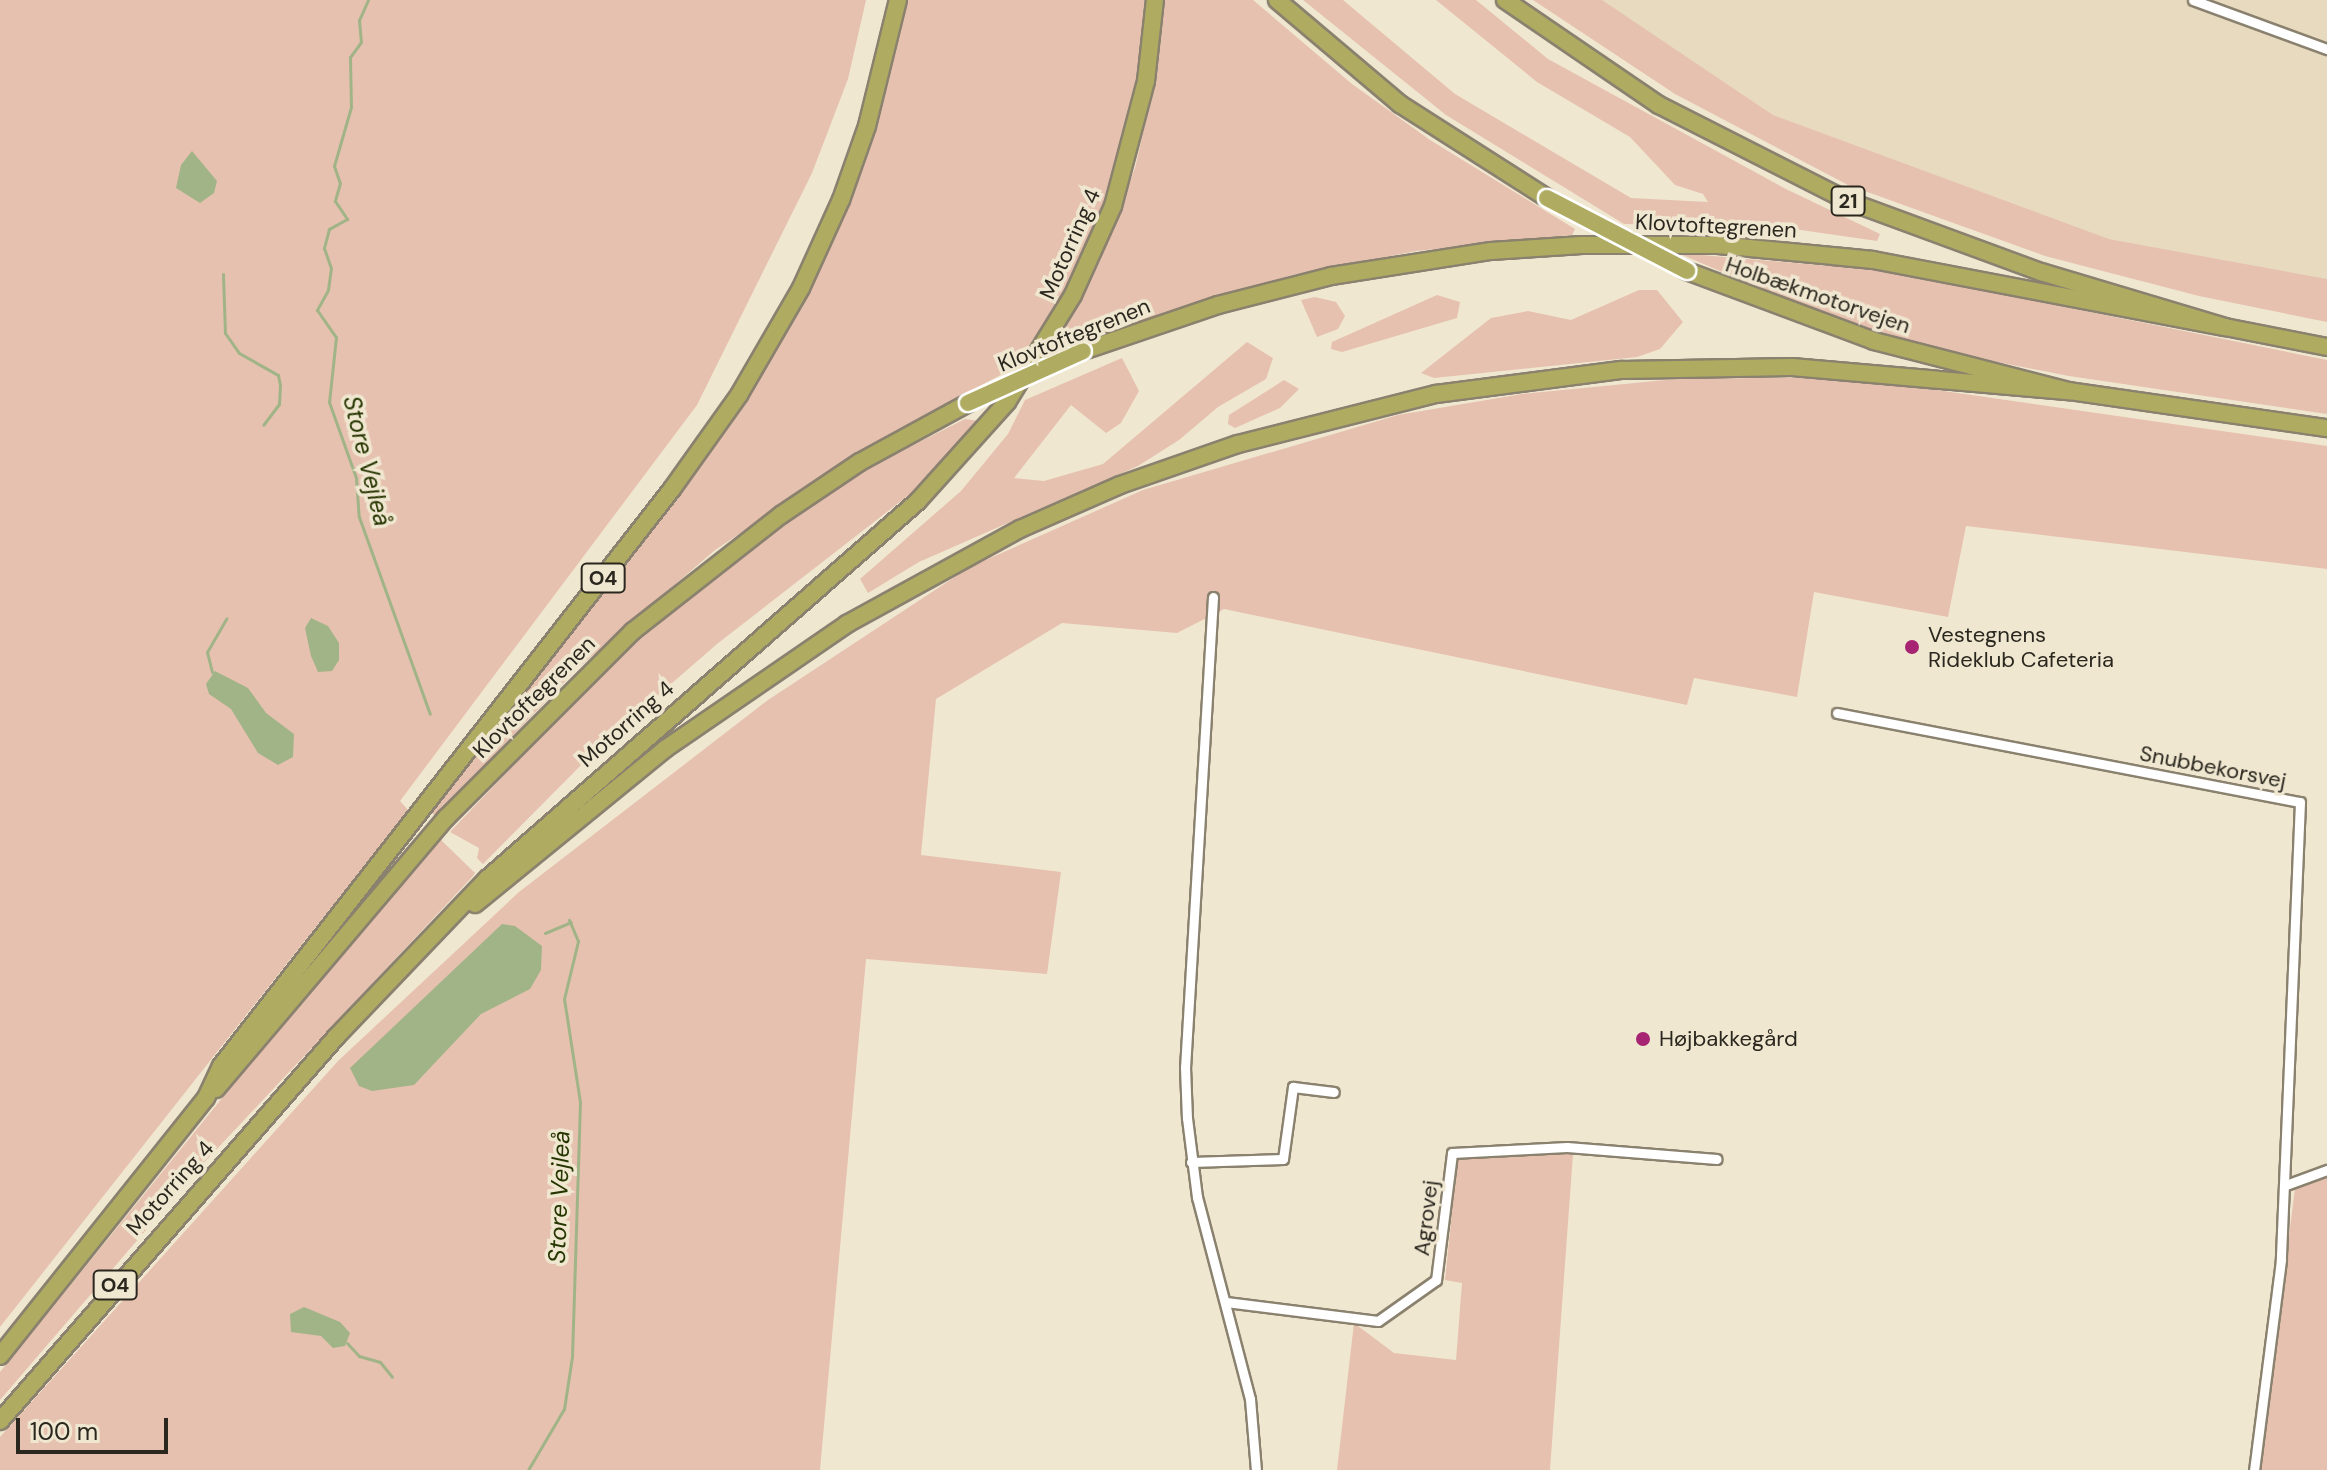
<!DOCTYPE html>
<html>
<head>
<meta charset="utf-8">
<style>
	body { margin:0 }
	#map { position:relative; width:2327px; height:1470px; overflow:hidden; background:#f0e7d1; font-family:"DM Sans",sans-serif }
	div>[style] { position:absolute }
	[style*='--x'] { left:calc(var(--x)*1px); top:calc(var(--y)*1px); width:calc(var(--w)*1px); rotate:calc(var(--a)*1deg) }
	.built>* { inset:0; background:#e7dabf }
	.green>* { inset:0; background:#e6c1af }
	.water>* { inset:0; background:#a1b487 }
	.stream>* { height:3px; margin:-1.5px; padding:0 1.5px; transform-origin:1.5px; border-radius:1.5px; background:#a1b487 }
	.roads { filter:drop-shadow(2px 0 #8a816e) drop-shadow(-2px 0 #8a816e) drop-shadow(0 2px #8a816e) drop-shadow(0 -2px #8a816e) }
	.minor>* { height:9px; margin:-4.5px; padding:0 4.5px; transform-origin:4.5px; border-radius:4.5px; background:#fff }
	.motorway>* { height:16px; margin:-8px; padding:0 8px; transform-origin:8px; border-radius:8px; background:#afac62 }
	.bridges { filter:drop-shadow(2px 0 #fff) drop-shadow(-2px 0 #fff) drop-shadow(0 2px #fff) drop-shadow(0 -2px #fff) }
	.motorway-bridge>* { height:16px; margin:-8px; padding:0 8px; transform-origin:8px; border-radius:8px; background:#afac62 }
	.dots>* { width:22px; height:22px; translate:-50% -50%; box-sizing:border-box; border:4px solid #f0e7d1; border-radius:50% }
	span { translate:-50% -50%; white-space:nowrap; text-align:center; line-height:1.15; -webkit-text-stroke:7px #f0e7d1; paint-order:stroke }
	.shield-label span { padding:2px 6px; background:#f0e7d1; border:2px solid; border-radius:6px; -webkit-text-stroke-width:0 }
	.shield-label { font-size:20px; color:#2a271f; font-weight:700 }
	.street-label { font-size:22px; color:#2a271f }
	.poi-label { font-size:22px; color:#2a271f }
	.left { translate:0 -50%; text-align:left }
	.water-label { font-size:24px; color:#263601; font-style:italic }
	.scale { position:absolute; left:16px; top:1418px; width:152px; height:36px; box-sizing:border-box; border:4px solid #2a271f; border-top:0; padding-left:10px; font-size:24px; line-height:28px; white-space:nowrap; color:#2a271f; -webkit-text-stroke:6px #f0e7d1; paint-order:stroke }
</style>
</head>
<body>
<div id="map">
	<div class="built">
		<i style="clip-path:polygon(1601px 0,2327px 0,2327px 279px,2109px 239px,1773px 115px)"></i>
	</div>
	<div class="green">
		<i style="clip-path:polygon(0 0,866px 0,848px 79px,812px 173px,697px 405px,400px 801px,408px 810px,0 1327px)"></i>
		<i style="clip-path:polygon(904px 0,1150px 0,1142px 70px,1112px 188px,1088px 250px,1029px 360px,891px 433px,715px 550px,577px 669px,435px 816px,430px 811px,797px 308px)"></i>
		<i style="clip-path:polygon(1165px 0,1253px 0,1352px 84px,1430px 140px,1575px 229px,1572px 235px,1416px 251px,1292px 275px,1069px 343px,1061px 337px,1100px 261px,1135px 168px,1155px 81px)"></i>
		<i style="clip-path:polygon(1303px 0,1343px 0,1455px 94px,1631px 198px,1708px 202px,1703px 194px,1675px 185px,1630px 137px,1537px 82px,1436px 0,1476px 0,1548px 59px,1786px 189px,1880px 234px,1877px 241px,1780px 227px,1624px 224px,1446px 115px)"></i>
		<i style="clip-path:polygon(1533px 0,1602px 0,1773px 115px,2109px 239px,2327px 279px,2327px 322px,2199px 296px,2045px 256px,1848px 185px,1675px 94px)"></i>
		<i style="clip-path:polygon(1678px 253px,1887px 271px,2327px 360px,2327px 414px,2069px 376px,1957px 354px,1825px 316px)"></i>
		<i style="clip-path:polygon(1639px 290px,1657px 290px,1683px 322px,1660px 349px,1637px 357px,1434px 378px,1421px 373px,1491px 318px,1528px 311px,1571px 320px)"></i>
		<i style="clip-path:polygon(1437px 295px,1460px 302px,1457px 318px,1342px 352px,1331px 349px,1332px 342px)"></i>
		<i style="clip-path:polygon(1315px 297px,1336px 302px,1345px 316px,1338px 329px,1317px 337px,1301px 300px)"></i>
		<i style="clip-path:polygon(1247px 342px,1273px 358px,1266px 379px,1218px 407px,1179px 440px,1138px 466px,919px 562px,868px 593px,860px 579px,961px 491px,1008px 434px,1025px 400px,1122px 358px,1139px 391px,1121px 423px,1106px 433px,1071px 405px,1014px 478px,1044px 481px,1103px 464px)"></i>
		<i style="clip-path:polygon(1846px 377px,2327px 446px,2327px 569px,1966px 526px,1948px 617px,1814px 592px,1797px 697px,1694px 678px,1687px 705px,1224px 609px,1177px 633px,1062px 623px,936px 699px,921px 855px,1061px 872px,1047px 974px,866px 959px,820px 1470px,0 1470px,0 1437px,338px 1061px,519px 892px,768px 700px,970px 567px,1143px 490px,1398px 415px,1522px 394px,1676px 379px)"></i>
		<i style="clip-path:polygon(1284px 380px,1299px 389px,1280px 408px,1235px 428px,1228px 424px,1229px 415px)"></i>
		<i style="clip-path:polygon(965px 419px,980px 421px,937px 473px,717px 644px,603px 743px,483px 864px,477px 858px,479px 848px,450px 832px,609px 665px,772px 529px,852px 476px)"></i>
		<i style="clip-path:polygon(440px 839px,475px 873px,473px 876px,201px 1166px,0 1400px,0 1372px,274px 1034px)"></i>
		<i style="clip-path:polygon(1573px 1154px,1550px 1470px,1337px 1470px,1354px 1323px,1394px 1353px,1456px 1360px,1462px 1283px,1445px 1280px,1458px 1156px)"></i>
		<i style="clip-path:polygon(2327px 1177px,2327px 1470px,2260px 1470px,2295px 1188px)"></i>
	</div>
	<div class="water">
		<i style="clip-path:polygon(192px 151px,217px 181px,214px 193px,200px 203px,176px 188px,181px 165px)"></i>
		<i style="clip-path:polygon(311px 618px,328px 626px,339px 643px,339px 660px,332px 671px,318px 672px,311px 656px,305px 628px)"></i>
		<i style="clip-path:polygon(215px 671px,248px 688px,266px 713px,294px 734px,293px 757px,278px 765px,258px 753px,231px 709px,209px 694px,206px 684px)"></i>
		<i style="clip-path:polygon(502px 924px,515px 926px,542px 946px,541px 970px,530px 989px,481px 1014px,414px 1085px,372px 1091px,359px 1086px,350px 1068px)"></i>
		<i style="clip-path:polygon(304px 1307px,340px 1322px,350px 1333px,345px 1346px,333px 1348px,321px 1336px,291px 1332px,290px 1314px)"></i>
	</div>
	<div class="stream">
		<i style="--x:368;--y:0;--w:22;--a:114"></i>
		<i style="--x:359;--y:20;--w:22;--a:85"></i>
		<i style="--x:361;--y:42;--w:19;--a:126"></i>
		<i style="--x:350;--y:57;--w:50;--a:88.9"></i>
		<i style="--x:351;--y:107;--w:61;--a:106.1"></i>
		<i style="--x:334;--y:166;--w:18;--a:71"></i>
		<i style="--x:340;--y:183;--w:19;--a:106"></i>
		<i style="--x:335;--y:201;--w:22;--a:56"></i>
		<i style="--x:347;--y:219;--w:21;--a:151"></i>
		<i style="--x:329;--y:229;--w:20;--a:105"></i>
		<i style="--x:324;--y:248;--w:21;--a:71"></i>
		<i style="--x:331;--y:268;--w:22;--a:98"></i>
		<i style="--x:328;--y:290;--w:23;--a:119"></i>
		<i style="--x:317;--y:310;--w:33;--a:55"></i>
		<i style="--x:336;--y:337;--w:65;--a:96.1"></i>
		<i style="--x:329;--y:402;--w:81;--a:70.4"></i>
		<i style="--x:356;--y:478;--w:39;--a:86"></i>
		<i style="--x:359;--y:517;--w:209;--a:70.2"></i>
		<i style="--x:223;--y:274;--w:59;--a:88.1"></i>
		<i style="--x:225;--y:333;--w:24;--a:55"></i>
		<i style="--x:239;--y:353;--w:45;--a:29.4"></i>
		<i style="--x:278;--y:375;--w:10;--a:79"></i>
		<i style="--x:280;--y:385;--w:19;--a:93"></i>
		<i style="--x:279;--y:404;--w:26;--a:127"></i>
		<i style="--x:212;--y:672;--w:21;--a:-104"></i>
		<i style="--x:207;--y:652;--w:39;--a:-60"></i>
		<i style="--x:545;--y:933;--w:28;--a:-23"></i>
		<i style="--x:347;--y:1343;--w:18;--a:47"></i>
		<i style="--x:359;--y:1356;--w:22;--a:16"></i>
		<i style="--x:380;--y:1362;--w:19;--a:51"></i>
		<i style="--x:528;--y:1470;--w:71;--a:-59.5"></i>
		<i style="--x:564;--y:1409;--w:53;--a:-81.3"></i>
		<i style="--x:572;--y:1357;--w:255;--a:-88.2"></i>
		<i style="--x:580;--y:1102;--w:104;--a:-98.8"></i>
		<i style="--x:564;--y:999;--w:60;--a:-76.4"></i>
		<i style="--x:578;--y:941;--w:23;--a:-113"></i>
	</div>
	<div class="roads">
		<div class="minor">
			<i style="--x:2193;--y:0;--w:143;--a:20.1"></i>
			<i style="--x:1213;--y:597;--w:471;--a:93.4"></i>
			<i style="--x:1185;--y:1067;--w:51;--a:87.8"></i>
			<i style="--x:1187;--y:1118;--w:80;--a:82.8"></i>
			<i style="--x:1197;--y:1197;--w:209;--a:75.3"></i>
			<i style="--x:1250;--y:1399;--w:71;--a:85.2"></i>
			<i style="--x:1837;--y:713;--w:471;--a:10.9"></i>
			<i style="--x:2300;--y:802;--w:458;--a:92.4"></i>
			<i style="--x:2281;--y:1260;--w:212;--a:97.3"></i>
			<i style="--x:1191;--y:1162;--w:92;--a:-1.9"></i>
			<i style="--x:1283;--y:1159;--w:73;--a:-82.1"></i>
			<i style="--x:1293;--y:1087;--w:41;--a:7"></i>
			<i style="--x:2286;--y:1185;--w:44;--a:-20.1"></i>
			<i style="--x:1226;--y:1302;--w:153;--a:7.1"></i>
			<i style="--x:1378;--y:1321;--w:71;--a:-35.3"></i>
			<i style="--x:1436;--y:1280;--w:128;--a:-82.8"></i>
			<i style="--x:1452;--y:1153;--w:115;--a:-3"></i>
			<i style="--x:1567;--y:1147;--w:150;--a:4.6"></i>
		</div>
		<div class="motorway">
			<i style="--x:1277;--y:0;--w:161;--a:40.2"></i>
			<i style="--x:1400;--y:104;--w:174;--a:32.6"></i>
			<i style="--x:1505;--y:0;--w:186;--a:34.3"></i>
			<i style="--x:1659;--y:105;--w:212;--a:26.9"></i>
			<i style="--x:1848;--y:201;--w:206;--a:20.2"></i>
			<i style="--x:2041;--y:272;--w:192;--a:16.6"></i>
			<i style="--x:2225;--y:327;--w:104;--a:11.1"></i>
			<i style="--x:1687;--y:271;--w:200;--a:20.5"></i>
			<i style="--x:1874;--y:341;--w:201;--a:14.4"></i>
			<i style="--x:2069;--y:391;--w:261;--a:8.2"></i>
			<i style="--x:1083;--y:351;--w:143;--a:-18.8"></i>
			<i style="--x:1218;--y:305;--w:117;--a:-14.4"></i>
			<i style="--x:1331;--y:276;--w:162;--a:-8.9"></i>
			<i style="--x:1491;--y:251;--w:91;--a:-3.8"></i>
			<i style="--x:1582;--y:245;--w:136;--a:0"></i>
			<i style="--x:1718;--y:245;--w:156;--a:5.5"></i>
			<i style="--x:1873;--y:260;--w:358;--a:10.8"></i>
			<i style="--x:475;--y:904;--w:245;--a:-39.2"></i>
			<i style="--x:665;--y:749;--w:221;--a:-34.5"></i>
			<i style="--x:847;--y:624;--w:197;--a:-28.8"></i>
			<i style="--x:1020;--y:529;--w:109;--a:-23.7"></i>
			<i style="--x:1120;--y:485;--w:125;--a:-19.2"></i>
			<i style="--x:1238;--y:444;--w:204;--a:-14.2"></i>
			<i style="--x:1436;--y:394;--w:188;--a:-7.4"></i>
			<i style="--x:1622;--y:370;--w:170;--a:-1"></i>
			<i style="--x:1792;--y:367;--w:278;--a:5"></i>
			<i style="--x:216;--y:1089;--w:355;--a:-49.7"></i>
			<i style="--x:446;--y:818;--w:264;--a:-45"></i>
			<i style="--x:633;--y:631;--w:188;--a:-38.1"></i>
			<i style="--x:781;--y:515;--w:95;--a:-33.9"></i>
			<i style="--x:860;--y:462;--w:123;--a:-28.6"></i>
			<i style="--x:0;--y:1356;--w:330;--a:-51.4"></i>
			<i style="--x:206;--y:1098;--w:35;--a:-65"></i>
			<i style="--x:221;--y:1066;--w:732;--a:-51.99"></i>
			<i style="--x:672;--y:489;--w:115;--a:-54.5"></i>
			<i style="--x:739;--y:395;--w:124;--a:-59.9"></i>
			<i style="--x:801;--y:288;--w:97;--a:-65.6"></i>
			<i style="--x:841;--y:200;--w:78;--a:-70.6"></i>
			<i style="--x:867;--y:126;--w:130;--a:-76.2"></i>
			<i style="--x:0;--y:1421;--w:510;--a:-48.81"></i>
			<i style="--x:336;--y:1037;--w:219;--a:-46.3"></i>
			<i style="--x:487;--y:879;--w:573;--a:-41.25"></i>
			<i style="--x:918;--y:501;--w:133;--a:-48"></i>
			<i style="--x:1007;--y:402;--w:126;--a:-58.3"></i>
			<i style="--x:1073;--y:295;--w:98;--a:-65.8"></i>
			<i style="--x:1113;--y:206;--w:129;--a:-75.2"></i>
			<i style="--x:1146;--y:81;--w:81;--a:-83.7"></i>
		</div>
	</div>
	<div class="bridges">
		<div class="motorway-bridge">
			<i style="--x:1547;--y:198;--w:158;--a:27.5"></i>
			<i style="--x:968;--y:403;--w:126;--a:-24.3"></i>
		</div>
	</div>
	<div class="dots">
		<i style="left:1912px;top:647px;background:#a62472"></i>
		<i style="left:1643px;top:1039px;background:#a62472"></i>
	</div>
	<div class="shield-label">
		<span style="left:1848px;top:201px">21</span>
		<span style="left:603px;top:578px">O4</span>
		<span style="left:115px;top:1285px">O4</span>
	</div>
	<div class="street-label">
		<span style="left:1716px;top:226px;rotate:3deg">Klovtoftegrenen</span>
		<span style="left:1070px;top:244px;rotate:-66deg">Motorring 4</span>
		<span style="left:1818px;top:295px;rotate:19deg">Holbækmotorvejen</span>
		<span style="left:1074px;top:335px;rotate:-22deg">Klovtoftegrenen</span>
		<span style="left:534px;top:697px;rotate:-45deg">Klovtoftegrenen</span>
		<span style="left:626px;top:724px;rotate:-41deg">Motorring 4</span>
		<span style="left:2213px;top:767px;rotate:11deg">Snubbekorsvej</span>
		<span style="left:170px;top:1188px;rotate:-48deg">Motorring 4</span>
		<span style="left:1426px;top:1218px;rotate:-83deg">Agrovej</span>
	</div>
	<div class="poi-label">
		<span class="left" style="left:1928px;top:647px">Vestegnens<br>Rideklub Cafeteria</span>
		<span class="left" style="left:1659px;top:1039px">Højbakkegård</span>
	</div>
	<div class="water-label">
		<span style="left:367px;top:461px;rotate:76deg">Store Vejleå</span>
		<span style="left:559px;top:1197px;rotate:-88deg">Store Vejleå</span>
	</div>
	<div class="scale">100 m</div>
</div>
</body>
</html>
